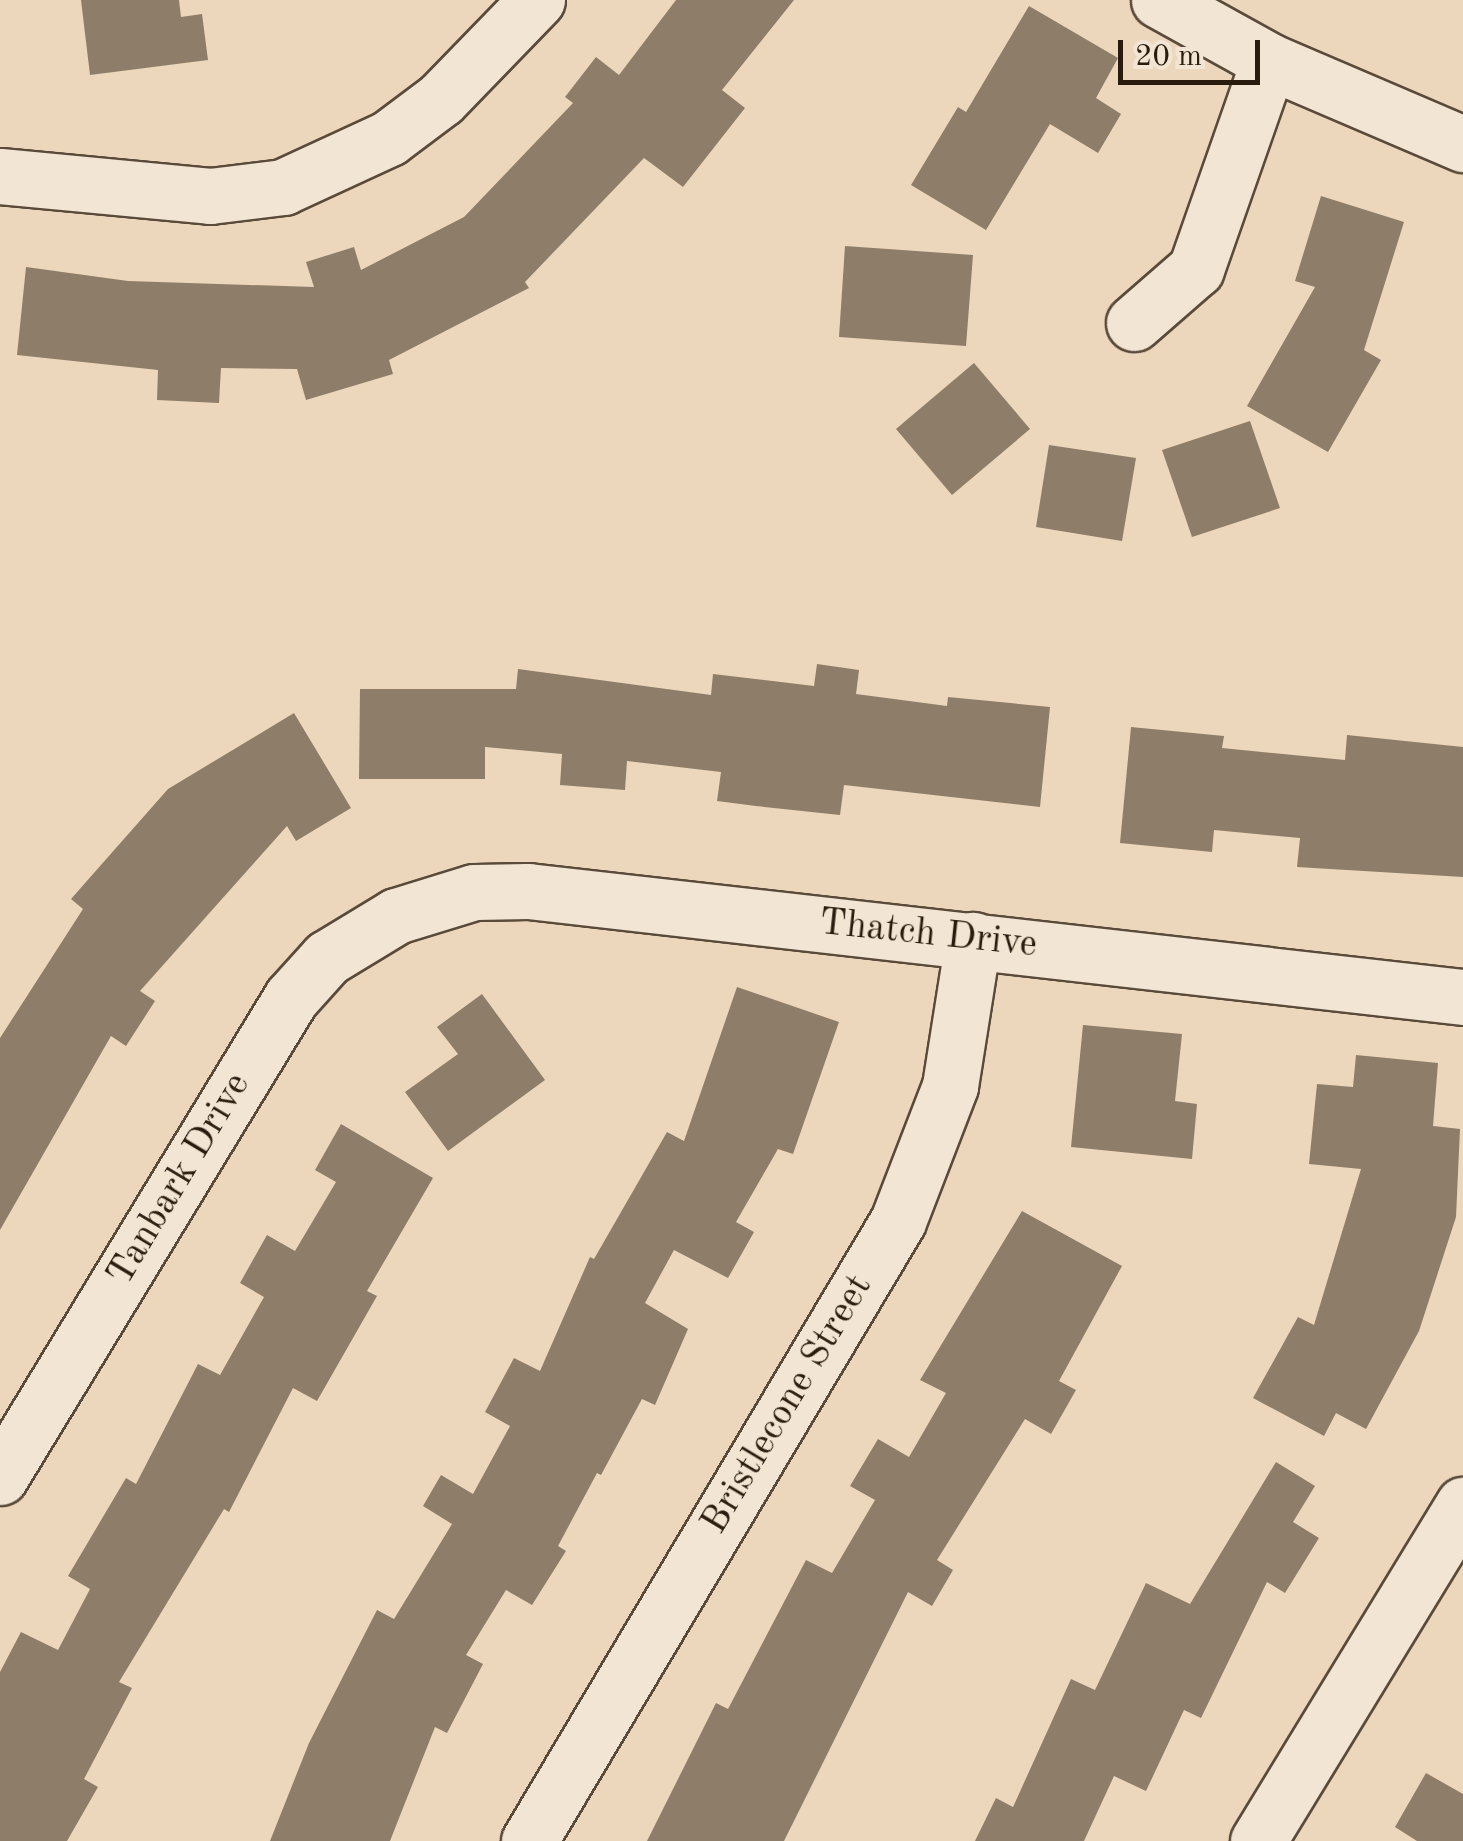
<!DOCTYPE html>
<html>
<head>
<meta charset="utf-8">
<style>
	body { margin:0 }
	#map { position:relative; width:1463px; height:1841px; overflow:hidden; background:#ecd7bc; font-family:"Old Standard TT",serif }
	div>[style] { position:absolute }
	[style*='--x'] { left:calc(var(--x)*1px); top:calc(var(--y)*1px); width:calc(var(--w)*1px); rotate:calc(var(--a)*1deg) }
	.building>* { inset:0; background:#8e7d68 }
	.roads { filter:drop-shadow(2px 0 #5a4a3a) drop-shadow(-2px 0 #5a4a3a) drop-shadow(0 2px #5a4a3a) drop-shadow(0 -2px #5a4a3a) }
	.minor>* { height:55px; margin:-27.5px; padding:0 27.5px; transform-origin:27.5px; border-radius:27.5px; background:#f3e5d3 }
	span { translate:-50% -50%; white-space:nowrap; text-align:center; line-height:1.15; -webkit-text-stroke:10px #f3e5d3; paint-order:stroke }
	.street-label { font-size:38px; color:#291b0e }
	.scale { position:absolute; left:1118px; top:40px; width:142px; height:45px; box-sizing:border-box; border:5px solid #291b0e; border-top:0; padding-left:12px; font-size:30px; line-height:35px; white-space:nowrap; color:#291b0e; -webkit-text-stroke:8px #f3e5d3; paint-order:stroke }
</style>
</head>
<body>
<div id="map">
	<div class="building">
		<i style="clip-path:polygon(81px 0,179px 0,181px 17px,202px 14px,208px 60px,90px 75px)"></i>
		<i style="clip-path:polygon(676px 0,794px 0,722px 90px,745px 108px,683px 187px,644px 158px,525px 282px,529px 288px,389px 360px,393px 374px,306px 400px,297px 369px,221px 368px,219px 403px,157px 400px,158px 370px,17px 355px,26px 267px,128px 281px,314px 287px,306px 262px,354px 247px,361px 270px,464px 217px,573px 103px,565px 97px,596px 57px,619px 75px)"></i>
		<i style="clip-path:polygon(1029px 6px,1118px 58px,1096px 98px,1121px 114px,1098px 153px,1050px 124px,986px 230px,911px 185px,958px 107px,966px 112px)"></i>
		<i style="clip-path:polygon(1321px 196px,1404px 222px,1364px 350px,1381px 360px,1328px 452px,1247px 406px,1315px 287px,1295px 281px)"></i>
		<i style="clip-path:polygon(845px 246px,973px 255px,966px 346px,839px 337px)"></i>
		<i style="clip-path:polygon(974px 363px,1030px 429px,952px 495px,896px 429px)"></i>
		<i style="clip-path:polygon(1250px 421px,1280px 508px,1192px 537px,1162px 450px)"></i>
		<i style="clip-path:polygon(1049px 445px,1136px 458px,1122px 541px,1036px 527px)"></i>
		<i style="clip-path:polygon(817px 664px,859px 670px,856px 694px,947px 706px,948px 697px,1050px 707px,1040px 807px,844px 785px,840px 815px,756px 806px,717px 801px,721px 772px,627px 761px,625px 790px,560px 785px,562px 754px,485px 747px,485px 779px,359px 779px,360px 689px,516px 689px,518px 669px,711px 695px,713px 674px,814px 686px)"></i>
		<i style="clip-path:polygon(294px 713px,351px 808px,296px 841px,287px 826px,140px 991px,155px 1001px,126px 1046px,111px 1036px,0 1230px,0 1038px,83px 909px,71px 899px,168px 789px)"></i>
		<i style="clip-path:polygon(1131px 727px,1224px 736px,1222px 748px,1345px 760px,1347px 735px,1463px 747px,1463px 877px,1297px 867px,1300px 838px,1214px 830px,1212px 852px,1120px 843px)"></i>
		<i style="clip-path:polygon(737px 987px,839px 1022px,793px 1154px,778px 1149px,736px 1222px,754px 1232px,728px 1278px,674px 1250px,645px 1303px,688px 1329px,655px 1405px,642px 1399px,601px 1475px,597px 1473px,558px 1546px,566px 1551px,532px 1605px,506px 1590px,466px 1655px,483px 1664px,447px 1733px,435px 1727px,390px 1841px,270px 1841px,309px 1743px,377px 1610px,394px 1619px,452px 1524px,423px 1506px,441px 1475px,473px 1494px,510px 1426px,485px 1412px,514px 1358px,540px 1371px,590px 1257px,594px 1259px,667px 1132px,684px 1141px)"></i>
		<i style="clip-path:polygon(482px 994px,545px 1080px,448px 1151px,405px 1092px,458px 1054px,437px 1027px)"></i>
		<i style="clip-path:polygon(1083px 1025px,1182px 1034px,1175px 1101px,1197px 1104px,1192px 1159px,1071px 1147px)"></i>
		<i style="clip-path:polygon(1356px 1055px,1438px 1063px,1433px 1126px,1460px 1129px,1456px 1217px,1419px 1331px,1366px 1429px,1336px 1413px,1324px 1436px,1253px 1398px,1298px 1317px,1314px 1325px,1361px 1169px,1309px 1164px,1317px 1084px,1353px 1087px)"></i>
		<i style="clip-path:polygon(341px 1124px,433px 1178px,367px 1291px,377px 1296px,317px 1401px,293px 1388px,229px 1512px,224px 1509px,119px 1682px,132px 1688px,84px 1779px,98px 1787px,67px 1841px,0 1841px,0 1672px,21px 1632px,58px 1650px,90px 1589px,68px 1576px,126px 1478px,136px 1484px,198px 1364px,220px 1375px,264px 1297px,240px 1283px,267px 1235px,295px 1251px,336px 1182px,315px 1170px)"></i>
		<i style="clip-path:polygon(1022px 1211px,1122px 1266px,1059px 1381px,1076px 1390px,1051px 1434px,1025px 1419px,937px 1560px,953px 1570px,932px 1606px,908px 1592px,784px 1841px,647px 1841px,716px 1703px,728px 1709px,806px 1560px,832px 1573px,875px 1500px,850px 1486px,878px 1439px,909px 1457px,946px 1393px,920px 1380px)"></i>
		<i style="clip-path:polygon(1276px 1462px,1315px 1486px,1293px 1522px,1319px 1538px,1285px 1593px,1267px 1582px,1201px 1718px,1184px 1710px,1146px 1791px,1114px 1776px,1084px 1841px,975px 1841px,996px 1798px,1013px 1807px,1071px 1679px,1095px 1690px,1146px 1583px,1190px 1604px)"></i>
		<i style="clip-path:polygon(1426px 1773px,1463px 1794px,1463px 1841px,1417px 1841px,1395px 1827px)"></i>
	</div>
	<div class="roads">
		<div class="minor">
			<i style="--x:1159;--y:0;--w:126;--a:29"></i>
			<i style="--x:1269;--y:61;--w:211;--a:23.2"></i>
			<i style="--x:0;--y:176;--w:211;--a:5.4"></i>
			<i style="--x:210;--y:196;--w:74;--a:-7"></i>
			<i style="--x:283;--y:187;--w:117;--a:-24.8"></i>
			<i style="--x:389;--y:138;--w:65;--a:-36.9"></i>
			<i style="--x:441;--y:99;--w:138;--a:-45.9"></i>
			<i style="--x:1134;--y:323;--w:82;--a:-41.1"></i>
			<i style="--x:1196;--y:269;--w:220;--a:-70.7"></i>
			<i style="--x:0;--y:1477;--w:560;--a:-58.72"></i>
			<i style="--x:291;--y:998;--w:54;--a:-48"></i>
			<i style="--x:327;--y:958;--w:81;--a:-31.3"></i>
			<i style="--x:396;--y:916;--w:82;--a:-17.1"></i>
			<i style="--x:474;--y:892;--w:54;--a:-1.1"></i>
			<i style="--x:528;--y:891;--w:941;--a:6.47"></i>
			<i style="--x:529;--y:1841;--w:721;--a:-59.24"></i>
			<i style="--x:898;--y:1221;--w:145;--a:-68.9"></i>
			<i style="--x:950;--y:1086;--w:148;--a:-81"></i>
			<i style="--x:1258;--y:1841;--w:394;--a:-58.6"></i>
		</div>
	</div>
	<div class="street-label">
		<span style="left:928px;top:935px;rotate:6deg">Thatch Drive</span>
		<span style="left:180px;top:1180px;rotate:-59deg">Tanbark Drive</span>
		<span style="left:788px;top:1405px;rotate:-59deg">Bristlecone Street</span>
	</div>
	<div class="scale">20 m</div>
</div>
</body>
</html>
